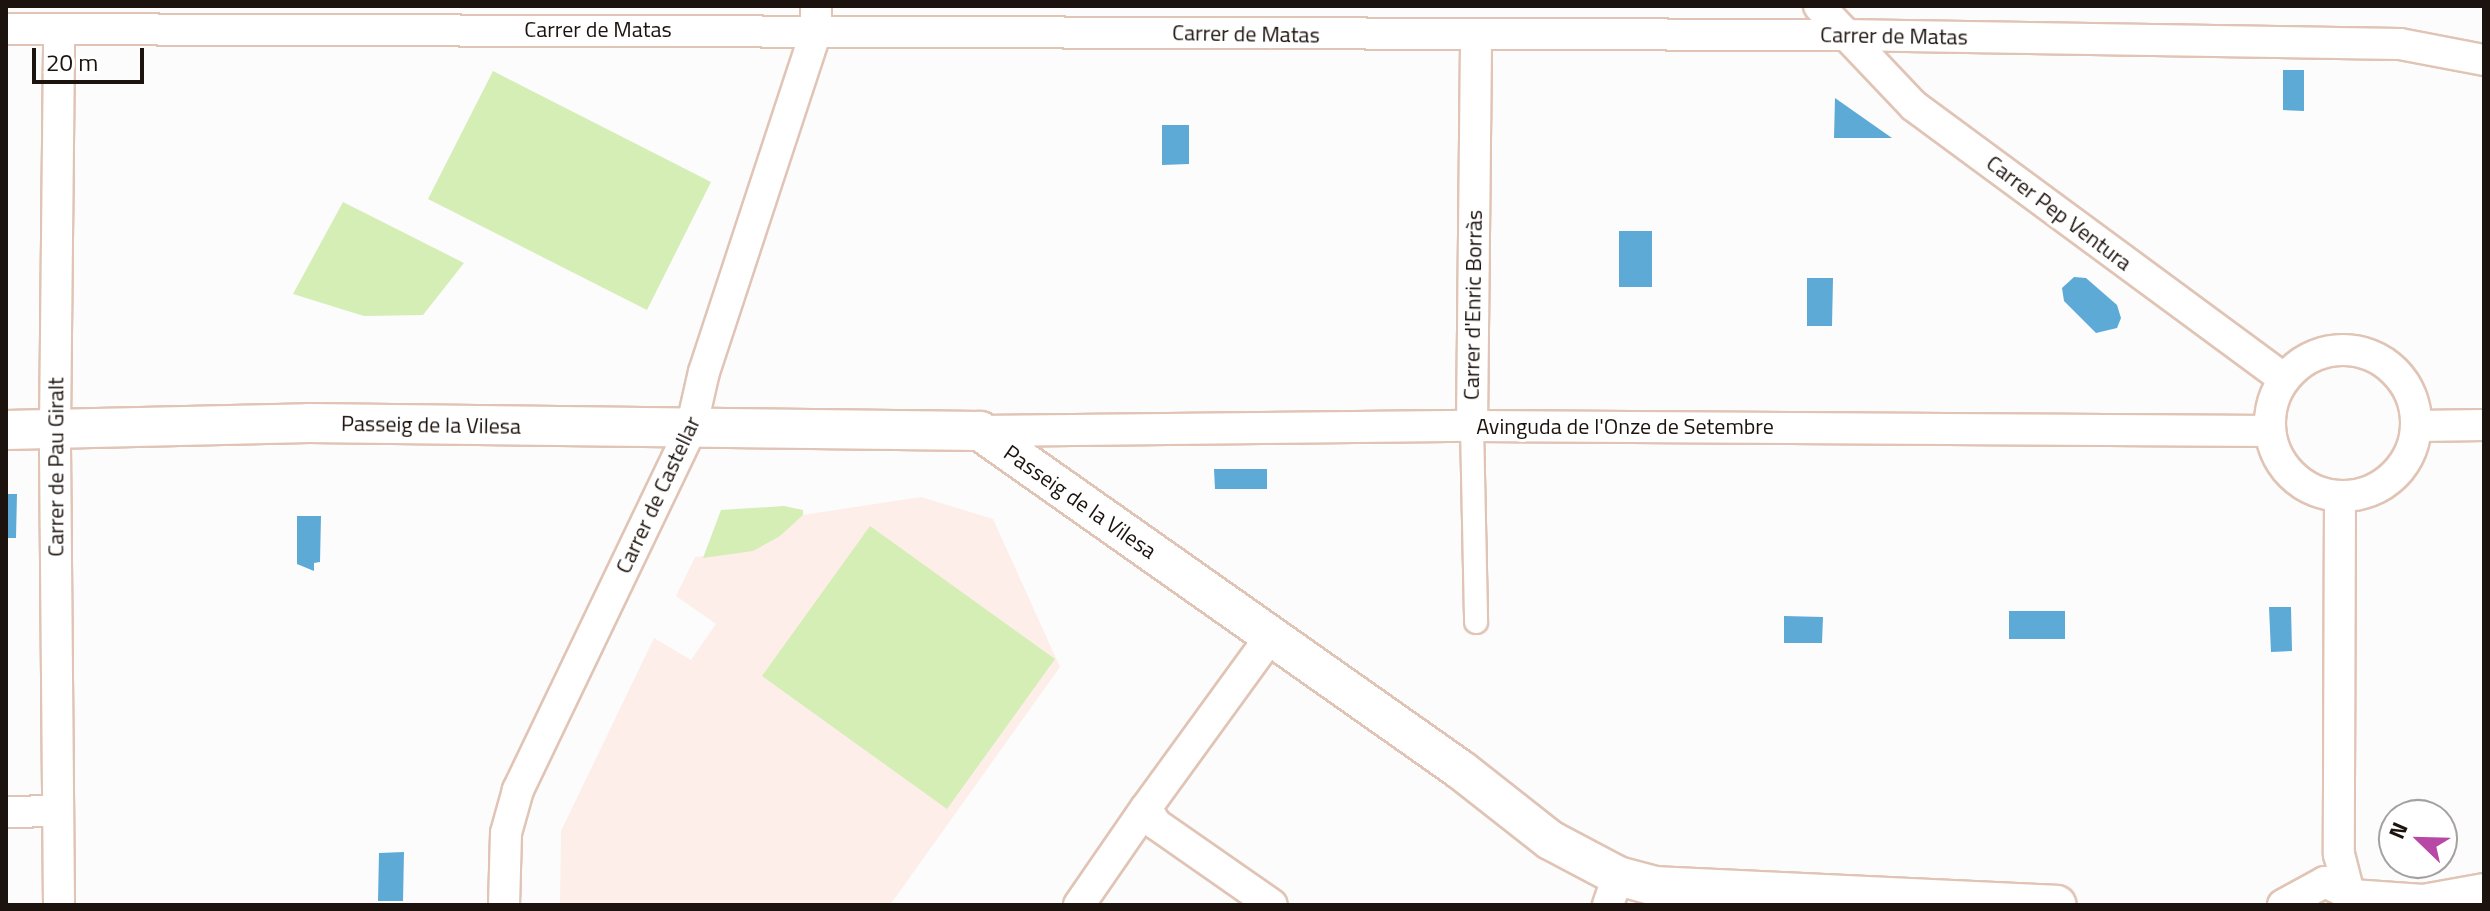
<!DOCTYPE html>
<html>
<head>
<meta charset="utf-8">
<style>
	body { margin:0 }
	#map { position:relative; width:2490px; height:911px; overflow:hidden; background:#fcfcfc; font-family:"Titillium Web",sans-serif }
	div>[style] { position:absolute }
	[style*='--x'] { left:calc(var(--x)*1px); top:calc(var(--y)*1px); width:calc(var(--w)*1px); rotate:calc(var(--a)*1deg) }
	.education>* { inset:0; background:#fdeee9 }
	.green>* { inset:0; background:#d4eeb5 }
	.water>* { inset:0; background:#5daad7 }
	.roads { filter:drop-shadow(2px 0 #e0c4b5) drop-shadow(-2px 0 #e0c4b5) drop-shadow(0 2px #e0c4b5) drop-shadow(0 -2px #e0c4b5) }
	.pedestrian>* { height:22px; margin:-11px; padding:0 11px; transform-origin:11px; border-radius:11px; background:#fff }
	.minor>* { height:30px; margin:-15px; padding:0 15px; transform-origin:15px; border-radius:15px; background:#fff }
	.minor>.ring { margin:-15px; padding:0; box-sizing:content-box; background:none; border:30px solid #fff; border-radius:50% }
	.tertiary>* { height:38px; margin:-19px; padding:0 19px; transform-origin:19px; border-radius:19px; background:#fff }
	span { translate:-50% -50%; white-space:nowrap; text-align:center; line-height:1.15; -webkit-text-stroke:6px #fff; paint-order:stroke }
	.street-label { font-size:22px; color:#1d130e }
	.frame { position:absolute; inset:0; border:8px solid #1d130e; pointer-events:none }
	.north { position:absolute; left:2378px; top:799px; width:80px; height:80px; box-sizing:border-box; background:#fff; border:2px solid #a5a19f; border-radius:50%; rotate:293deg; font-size:22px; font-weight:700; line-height:32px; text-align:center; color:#1d130e }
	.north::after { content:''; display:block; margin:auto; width:28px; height:36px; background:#b748a6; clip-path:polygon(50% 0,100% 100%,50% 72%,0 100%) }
	.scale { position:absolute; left:32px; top:48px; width:112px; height:36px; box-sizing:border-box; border:4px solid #1d130e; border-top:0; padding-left:10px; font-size:24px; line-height:28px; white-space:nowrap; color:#1d130e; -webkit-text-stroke:6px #fff; paint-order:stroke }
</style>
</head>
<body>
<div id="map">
	<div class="education">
		<i style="clip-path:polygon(921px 497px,993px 519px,1060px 667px,890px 905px,560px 905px,561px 831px,654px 638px,691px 660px,716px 624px,676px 596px,695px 557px,753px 551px,803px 515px)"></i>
	</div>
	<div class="green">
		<i style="clip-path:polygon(493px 71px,711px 182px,647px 310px,428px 199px)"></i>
		<i style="clip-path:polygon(343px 202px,464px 263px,423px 315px,364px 316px,293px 294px)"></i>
		<i style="clip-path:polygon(784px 506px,803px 510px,803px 515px,780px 536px,753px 551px,703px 558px,721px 510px)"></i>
		<i style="clip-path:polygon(870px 526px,1055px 659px,947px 809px,762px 676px)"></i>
	</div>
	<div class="water">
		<i style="clip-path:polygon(2283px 70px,2304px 70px,2304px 111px,2283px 110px)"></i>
		<i style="clip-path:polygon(1835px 98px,1892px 138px,1834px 138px)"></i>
		<i style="clip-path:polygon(1162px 125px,1189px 125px,1189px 164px,1162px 165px)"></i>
		<i style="clip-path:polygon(1619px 231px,1652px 231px,1652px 287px,1619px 287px)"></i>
		<i style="clip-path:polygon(2074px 277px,2086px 278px,2117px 305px,2121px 318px,2117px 328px,2096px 333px,2064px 301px,2062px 288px)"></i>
		<i style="clip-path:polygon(1807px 278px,1833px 278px,1832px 326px,1807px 326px)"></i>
		<i style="clip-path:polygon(1267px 469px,1267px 489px,1215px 489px,1214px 469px)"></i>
		<i style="clip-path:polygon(6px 494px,17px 494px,16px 538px,6px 538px)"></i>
		<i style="clip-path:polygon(297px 516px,321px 516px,320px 562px,314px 563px,314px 571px,297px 564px)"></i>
		<i style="clip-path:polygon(2269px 607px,2291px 607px,2292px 651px,2271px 652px)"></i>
		<i style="clip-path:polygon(2009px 611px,2065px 611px,2065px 639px,2009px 639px)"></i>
		<i style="clip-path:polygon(1784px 616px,1823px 617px,1822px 643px,1784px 643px)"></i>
		<i style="clip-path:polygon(404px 852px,403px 901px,378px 901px,379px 853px)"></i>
	</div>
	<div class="roads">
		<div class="pedestrian">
			<i style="--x:1472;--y:426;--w:196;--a:88.8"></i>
		</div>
		<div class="minor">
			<i style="--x:1819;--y:6;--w:138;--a:46.5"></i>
			<i style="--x:1914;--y:106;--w:460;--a:36.4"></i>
			<i style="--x:6;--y:29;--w:1837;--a:0.19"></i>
			<i style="--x:1843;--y:35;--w:557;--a:0.93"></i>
			<i style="--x:2400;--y:44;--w:86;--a:10.8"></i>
			<i class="ring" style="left:2270px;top:350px;width:116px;height:116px"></i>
			<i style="--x:1472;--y:426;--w:390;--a:-89.4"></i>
			<i style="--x:2418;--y:426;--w:66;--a:-0.9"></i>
			<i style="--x:980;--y:431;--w:492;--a:-0.6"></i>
			<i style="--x:1472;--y:426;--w:798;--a:0.36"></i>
			<i style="--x:2340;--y:498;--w:356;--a:90.2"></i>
			<i style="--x:2339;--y:854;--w:53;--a:75.7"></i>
			<i style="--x:1271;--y:636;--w:213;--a:126"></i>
			<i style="--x:1146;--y:808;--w:19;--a:58"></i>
			<i style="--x:1156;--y:824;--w:141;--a:34.9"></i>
			<i style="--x:6;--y:812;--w:52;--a:-1.1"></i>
			<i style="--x:59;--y:905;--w:475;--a:-90.5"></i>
			<i style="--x:55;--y:430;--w:400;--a:-89.4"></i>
			<i style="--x:504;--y:905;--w:72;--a:-88.4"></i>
			<i style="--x:506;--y:833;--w:45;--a:-74.4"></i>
			<i style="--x:518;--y:790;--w:400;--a:-64.4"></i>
			<i style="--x:691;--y:429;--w:58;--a:-77.2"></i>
			<i style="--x:704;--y:372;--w:359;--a:-71.8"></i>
			<i style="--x:816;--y:31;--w:25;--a:-90"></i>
			<i style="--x:1079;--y:905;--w:118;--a:-55.4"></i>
			<i style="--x:1608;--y:905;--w:31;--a:-71"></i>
			<i style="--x:2283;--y:905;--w:48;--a:-28.7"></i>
			<i style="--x:2325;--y:882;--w:30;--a:26"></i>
			<i style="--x:2352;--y:895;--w:71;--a:4"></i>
			<i style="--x:2423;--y:900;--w:62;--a:-10.2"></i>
		</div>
		<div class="tertiary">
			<i style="--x:6;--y:430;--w:303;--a:-1.3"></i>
			<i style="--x:309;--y:423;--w:671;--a:0.68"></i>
			<i style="--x:980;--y:431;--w:588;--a:35.18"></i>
			<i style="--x:1461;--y:770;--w:113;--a:38.2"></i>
			<i style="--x:1550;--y:840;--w:77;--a:27.9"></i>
			<i style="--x:1618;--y:876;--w:39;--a:15"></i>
			<i style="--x:1656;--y:886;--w:401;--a:2.7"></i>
		</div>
	</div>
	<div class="street-label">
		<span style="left:598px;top:30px">Carrer de Matas</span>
		<span style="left:1246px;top:34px;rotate:1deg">Carrer de Matas</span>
		<span style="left:1894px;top:36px;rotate:1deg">Carrer de Matas</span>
		<span style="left:2059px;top:213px;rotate:37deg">Carrer Pep Ventura</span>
		<span style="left:1473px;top:305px;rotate:-89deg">Carrer d'Enric Borràs</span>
		<span style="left:431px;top:425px;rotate:1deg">Passeig de la Vilesa</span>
		<span style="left:1625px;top:427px">Avinguda de l'Onze de Setembre</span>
		<span style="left:56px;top:467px;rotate:-90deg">Carrer de Pau Giralt</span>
		<span style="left:658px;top:495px;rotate:-65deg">Carrer de Castellar</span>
		<span style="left:1080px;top:502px;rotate:35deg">Passeig de la Vilesa</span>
	</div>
	<div class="frame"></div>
	<div class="north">N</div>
	<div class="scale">20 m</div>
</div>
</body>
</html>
